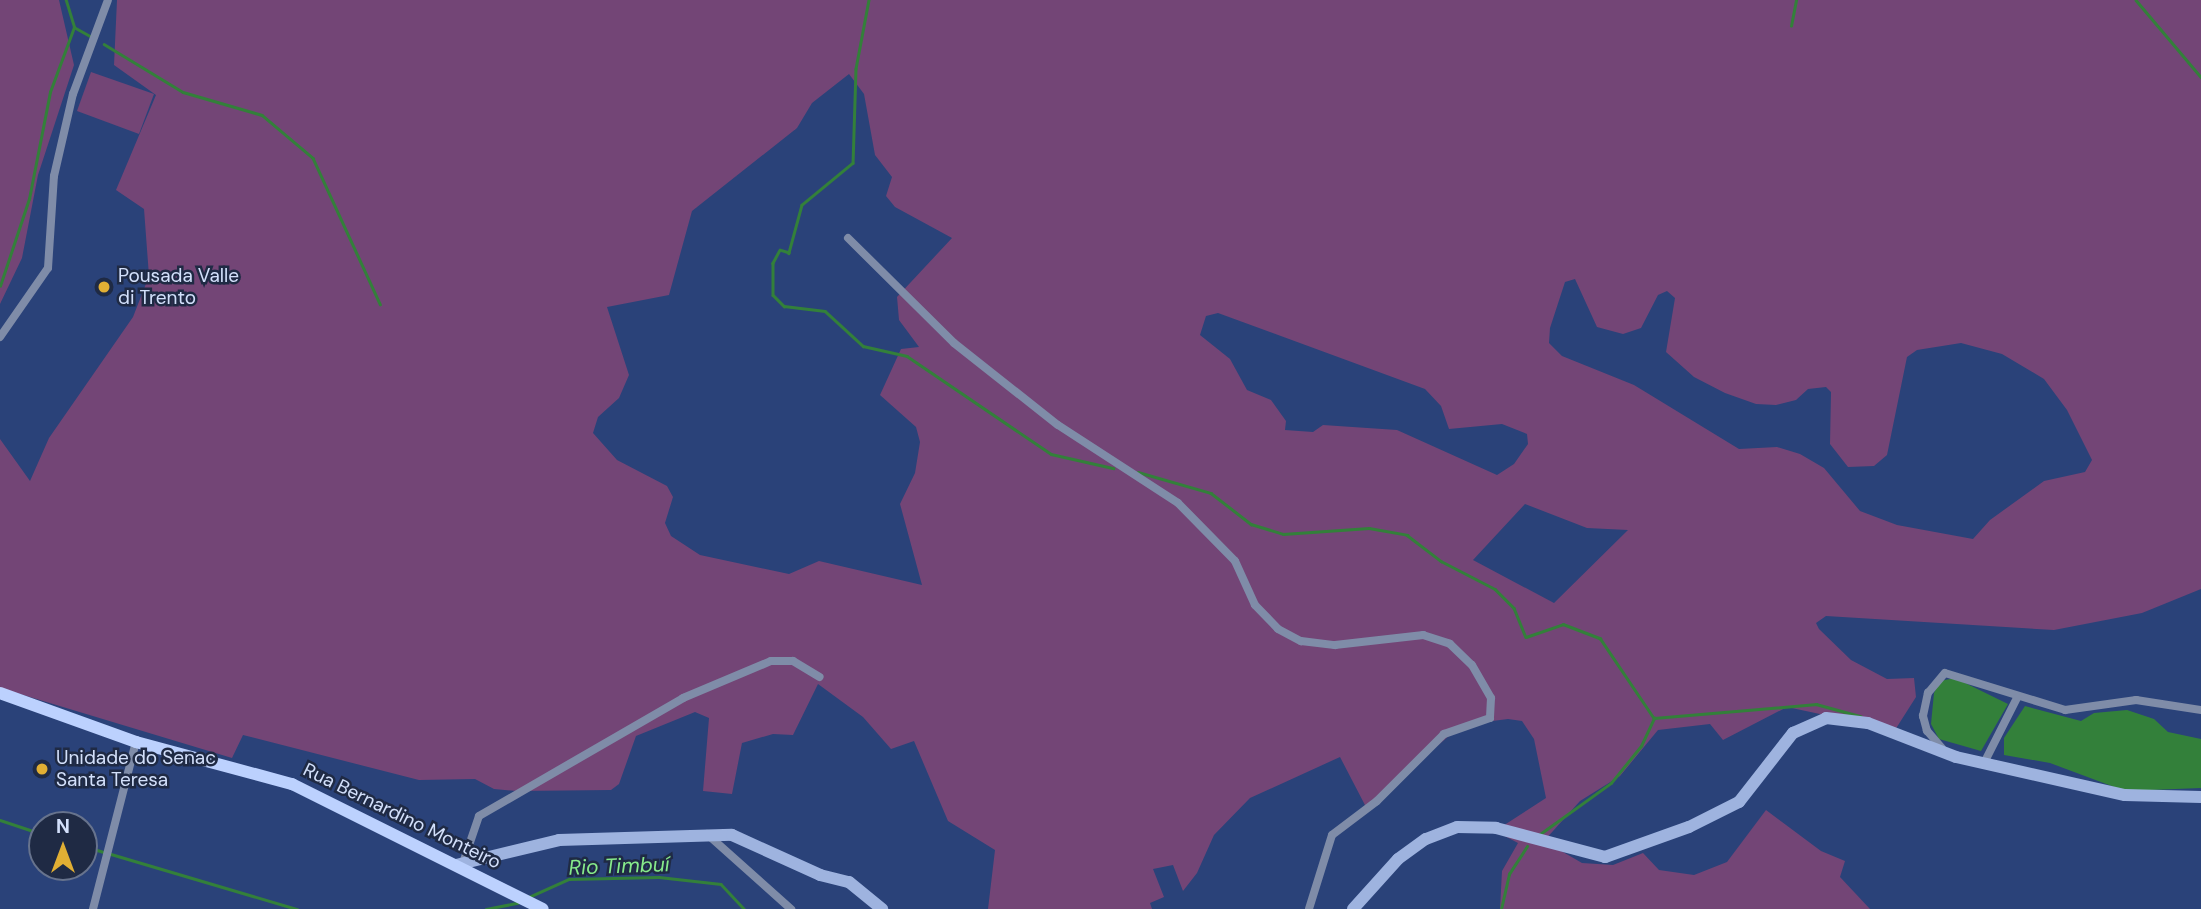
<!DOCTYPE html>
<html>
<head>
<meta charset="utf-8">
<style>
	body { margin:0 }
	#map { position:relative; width:2201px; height:909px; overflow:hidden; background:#2a4279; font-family:"DM Sans",sans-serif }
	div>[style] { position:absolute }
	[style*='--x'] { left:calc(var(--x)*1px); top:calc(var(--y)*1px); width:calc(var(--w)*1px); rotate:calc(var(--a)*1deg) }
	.green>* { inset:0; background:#734576 }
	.water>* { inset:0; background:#33803a }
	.stream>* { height:2.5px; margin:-1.25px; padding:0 1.25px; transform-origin:1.25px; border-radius:1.25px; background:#33803a }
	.street>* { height:8px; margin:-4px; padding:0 4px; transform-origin:4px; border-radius:4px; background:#7f8ca8 }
	.secondary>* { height:12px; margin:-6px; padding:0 6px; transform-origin:6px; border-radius:6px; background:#9eb3df }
	.primary>* { height:12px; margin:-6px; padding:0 6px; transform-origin:6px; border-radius:6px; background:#bcd1fe }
	.dots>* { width:19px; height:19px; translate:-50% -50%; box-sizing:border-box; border:4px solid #1f2a44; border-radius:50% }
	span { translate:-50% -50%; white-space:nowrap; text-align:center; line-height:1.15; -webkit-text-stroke:5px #1f2a44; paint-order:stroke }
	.poi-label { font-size:19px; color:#d3e0fb }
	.left { translate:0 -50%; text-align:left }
	.street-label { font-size:19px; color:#d3e0fb }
	.water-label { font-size:21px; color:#86ea8b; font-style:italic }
	.north { position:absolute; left:28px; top:811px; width:70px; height:70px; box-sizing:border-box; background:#1f2a44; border:2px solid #67738d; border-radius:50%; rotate:0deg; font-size:19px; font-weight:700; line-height:28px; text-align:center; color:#d3e0fb }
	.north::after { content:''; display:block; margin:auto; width:24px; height:32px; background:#e1af34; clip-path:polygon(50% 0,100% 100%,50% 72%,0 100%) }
</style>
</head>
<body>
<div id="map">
	<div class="green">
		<i style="clip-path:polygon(0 0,59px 0,74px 65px,38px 175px,22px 258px,0 304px)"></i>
		<i style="clip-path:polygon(evenodd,117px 0,2201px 0,2201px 589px,2142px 613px,2054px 630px,1826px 616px,1816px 623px,1819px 629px,1851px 660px,1887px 679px,1914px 678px,1916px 697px,1895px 730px,1787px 707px,1723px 740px,1710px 724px,1658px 730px,1620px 776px,1580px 801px,1544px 841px,1582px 863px,1613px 865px,1643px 853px,1659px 870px,1694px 875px,1727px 862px,1766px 810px,1821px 851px,1845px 861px,1840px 877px,1870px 909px,1500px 909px,1502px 871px,1518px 843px,1495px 831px,1546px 798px,1534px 739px,1522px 721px,1508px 719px,1477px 723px,1450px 735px,1366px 807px,1340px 757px,1250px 798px,1214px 835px,1197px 873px,1183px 891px,1173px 865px,1153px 869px,1164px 897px,1150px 903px,1152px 909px,988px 909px,995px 850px,948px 821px,914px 741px,891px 749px,863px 717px,818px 684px,793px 735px,773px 734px,742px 743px,732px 794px,703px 791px,709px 718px,695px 712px,636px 736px,619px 784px,611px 790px,517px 791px,494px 789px,475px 779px,419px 780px,243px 735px,232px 758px,0 688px,0 439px,30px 481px,49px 438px,133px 317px,149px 276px,144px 209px,116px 190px,156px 95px,114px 65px,117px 0,849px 74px,864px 94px,875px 155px,892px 177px,886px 196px,895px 207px,952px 238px,897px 297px,899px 320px,919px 347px,901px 349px,880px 395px,916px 427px,920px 442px,915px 473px,900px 504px,922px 585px,819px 561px,789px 574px,700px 555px,671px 536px,665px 523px,673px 497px,667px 486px,617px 460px,593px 433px,598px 417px,619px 398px,629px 375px,607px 307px,669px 295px,692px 211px,797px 128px,812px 103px,849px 74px,117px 0,1575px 279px,1597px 327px,1623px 334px,1641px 328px,1658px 295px,1667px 291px,1675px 298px,1666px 352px,1694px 377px,1725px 393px,1756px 404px,1776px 405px,1796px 400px,1808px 389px,1826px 387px,1831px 392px,1830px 444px,1848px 467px,1874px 466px,1887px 455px,1907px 357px,1917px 350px,1961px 343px,2002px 354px,2044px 379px,2067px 410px,2092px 460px,2085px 472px,2044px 481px,1990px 520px,1973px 539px,1897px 525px,1860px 511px,1824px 468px,1800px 454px,1777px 447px,1739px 449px,1634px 385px,1562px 356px,1549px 343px,1550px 328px,1565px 282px,1575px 279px,117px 0,1218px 313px,1425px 389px,1441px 406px,1449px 429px,1502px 424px,1527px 434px,1528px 444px,1514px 464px,1497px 475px,1397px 430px,1323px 425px,1313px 432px,1285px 430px,1286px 421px,1271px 400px,1247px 390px,1230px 359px,1200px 335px,1206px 316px,1218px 313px,117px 0,1525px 504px,1587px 528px,1628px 530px,1554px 603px,1473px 560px,1525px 504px)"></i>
		<i style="clip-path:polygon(91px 72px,154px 94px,139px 134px,77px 111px)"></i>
	</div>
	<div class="water">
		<i style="clip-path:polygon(1955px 678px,2008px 704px,1981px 751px,1939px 739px,1931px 724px,1934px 693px,1940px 681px)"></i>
		<i style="clip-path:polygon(2025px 706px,2081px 721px,2094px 713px,2127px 710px,2154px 719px,2168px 732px,2201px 739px,2201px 788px,2125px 791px,2050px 763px,2004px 755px,2004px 738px)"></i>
	</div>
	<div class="stream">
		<i style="--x:869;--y:0;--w:70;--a:100.7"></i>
		<i style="--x:856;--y:69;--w:94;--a:91.8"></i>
		<i style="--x:853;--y:163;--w:66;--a:140.5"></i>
		<i style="--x:802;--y:205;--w:50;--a:105.2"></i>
		<i style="--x:789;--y:253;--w:9;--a:-162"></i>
		<i style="--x:780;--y:250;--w:15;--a:118"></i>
		<i style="--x:773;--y:263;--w:32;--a:90"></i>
		<i style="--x:773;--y:295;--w:16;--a:45"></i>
		<i style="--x:784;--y:306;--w:41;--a:7"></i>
		<i style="--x:825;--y:311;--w:52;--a:42.6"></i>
		<i style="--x:863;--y:346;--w:45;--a:12.8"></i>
		<i style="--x:907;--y:356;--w:174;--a:34.2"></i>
		<i style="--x:1051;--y:454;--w:64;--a:12.7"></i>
		<i style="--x:2136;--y:0;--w:101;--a:49.8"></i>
		<i style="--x:1791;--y:26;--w:26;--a:-79"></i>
		<i style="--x:74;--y:27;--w:18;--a:29"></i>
		<i style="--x:104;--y:44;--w:92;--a:31.3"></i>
		<i style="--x:183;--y:92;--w:82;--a:16.2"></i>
		<i style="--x:262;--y:115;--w:67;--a:40.1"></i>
		<i style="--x:313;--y:158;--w:161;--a:65.3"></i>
		<i style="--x:0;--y:286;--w:92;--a:-71.6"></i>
		<i style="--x:29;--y:199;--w:109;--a:-78.9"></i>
		<i style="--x:50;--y:92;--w:69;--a:-69.7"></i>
		<i style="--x:74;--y:27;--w:28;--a:-107"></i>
		<i style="--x:1138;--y:472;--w:76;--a:16"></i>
		<i style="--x:1211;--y:493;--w:51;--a:37.8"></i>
		<i style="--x:1251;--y:524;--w:34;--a:17"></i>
		<i style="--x:1283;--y:534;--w:86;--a:-4"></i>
		<i style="--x:1369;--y:528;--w:39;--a:10"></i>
		<i style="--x:1407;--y:535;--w:43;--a:37.4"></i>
		<i style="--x:1441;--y:561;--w:61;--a:27.4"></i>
		<i style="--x:1495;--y:589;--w:27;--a:45"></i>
		<i style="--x:1514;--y:608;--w:31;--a:68"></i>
		<i style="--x:1526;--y:637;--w:39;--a:-19"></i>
		<i style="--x:1563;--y:624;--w:40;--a:21"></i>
		<i style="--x:1600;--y:638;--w:97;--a:56"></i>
		<i style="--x:1654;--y:718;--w:163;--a:-4.9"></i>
		<i style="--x:1816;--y:704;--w:46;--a:15.3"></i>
		<i style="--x:0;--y:820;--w:44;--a:18.4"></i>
		<i style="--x:1540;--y:834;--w:87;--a:-35.7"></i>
		<i style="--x:1611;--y:783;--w:48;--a:-51"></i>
		<i style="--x:1641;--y:746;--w:31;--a:-65"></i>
		<i style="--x:84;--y:846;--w:21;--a:17"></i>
		<i style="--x:111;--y:854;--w:194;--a:16.5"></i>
		<i style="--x:529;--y:897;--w:44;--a:-24.2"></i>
		<i style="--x:569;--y:879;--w:90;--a:-1.3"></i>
		<i style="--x:659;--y:877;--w:62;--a:6.4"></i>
		<i style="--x:721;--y:884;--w:34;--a:47"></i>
		<i style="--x:486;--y:909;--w:32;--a:-11"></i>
		<i style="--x:1501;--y:909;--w:36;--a:-77"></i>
		<i style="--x:1509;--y:874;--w:33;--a:-57"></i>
	</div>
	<div class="street">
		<i style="--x:848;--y:238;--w:149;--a:44.7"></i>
		<i style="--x:954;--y:343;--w:132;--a:38.3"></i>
		<i style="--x:1058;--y:425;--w:143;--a:33"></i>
		<i style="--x:1178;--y:503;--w:81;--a:45.5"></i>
		<i style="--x:1235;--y:561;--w:48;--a:65.6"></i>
		<i style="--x:1255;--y:605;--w:33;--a:46"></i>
		<i style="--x:1278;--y:629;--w:26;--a:28"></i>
		<i style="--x:1301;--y:641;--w:34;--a:7"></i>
		<i style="--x:1335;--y:645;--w:89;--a:-6.5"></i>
		<i style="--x:1423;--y:635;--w:28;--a:18"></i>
		<i style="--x:1450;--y:644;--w:30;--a:44"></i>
		<i style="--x:1472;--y:665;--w:38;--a:60"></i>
		<i style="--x:1491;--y:698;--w:20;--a:93"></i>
		<i style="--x:1490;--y:718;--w:49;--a:160.8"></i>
		<i style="--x:1444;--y:734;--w:95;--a:135"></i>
		<i style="--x:1377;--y:801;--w:56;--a:142.9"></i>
		<i style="--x:1332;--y:835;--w:77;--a:107.3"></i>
		<i style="--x:0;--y:337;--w:84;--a:-55.2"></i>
		<i style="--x:48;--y:268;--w:92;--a:-86.3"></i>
		<i style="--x:54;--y:176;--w:84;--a:-77"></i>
		<i style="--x:73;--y:94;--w:100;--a:-69.6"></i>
		<i style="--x:1942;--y:748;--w:23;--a:-131"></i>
		<i style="--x:1927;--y:731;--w:16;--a:-105"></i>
		<i style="--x:1923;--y:716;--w:24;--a:-78"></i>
		<i style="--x:1928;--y:693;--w:26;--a:-50"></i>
		<i style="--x:1945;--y:673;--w:126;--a:17.1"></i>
		<i style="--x:2065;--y:710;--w:72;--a:-8"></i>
		<i style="--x:2136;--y:700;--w:66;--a:8.7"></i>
		<i style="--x:1984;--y:763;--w:73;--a:-63.1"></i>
		<i style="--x:707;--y:834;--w:113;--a:41.8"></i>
		<i style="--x:464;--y:860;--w:46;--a:-71.2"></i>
		<i style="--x:479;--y:816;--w:236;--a:-30"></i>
		<i style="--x:683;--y:698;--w:95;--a:-22.8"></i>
		<i style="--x:771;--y:661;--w:22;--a:0"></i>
		<i style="--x:793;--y:661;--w:31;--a:31"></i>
		<i style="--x:93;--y:909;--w:172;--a:-75.6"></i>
	</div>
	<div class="secondary">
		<i style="--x:456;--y:865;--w:106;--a:-13.6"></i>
		<i style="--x:559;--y:840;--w:173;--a:-1.7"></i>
		<i style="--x:732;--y:835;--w:97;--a:24.4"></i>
		<i style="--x:820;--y:875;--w:30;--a:14"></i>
		<i style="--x:849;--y:882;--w:43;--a:39.3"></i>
		<i style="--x:1353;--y:909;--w:67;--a:-48"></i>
		<i style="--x:1398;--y:859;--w:34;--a:-36"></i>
		<i style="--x:1426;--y:839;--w:33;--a:-21"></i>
		<i style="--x:1457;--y:827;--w:39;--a:1"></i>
		<i style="--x:1496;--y:828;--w:113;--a:14.9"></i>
		<i style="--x:1605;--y:857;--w:89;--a:-19.7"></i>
		<i style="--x:1689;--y:827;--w:56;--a:-26.6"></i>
		<i style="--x:1739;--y:802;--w:88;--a:-52"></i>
		<i style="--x:1793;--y:733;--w:36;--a:-24"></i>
		<i style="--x:1826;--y:718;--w:42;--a:6.8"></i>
		<i style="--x:1868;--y:723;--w:94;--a:21.1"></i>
		<i style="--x:1956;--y:757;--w:173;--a:12.7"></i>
		<i style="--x:2125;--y:795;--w:76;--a:1.5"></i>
	</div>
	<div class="primary">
		<i style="--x:0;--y:693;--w:145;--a:19.8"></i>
		<i style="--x:136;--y:742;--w:162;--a:15.1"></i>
		<i style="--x:292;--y:784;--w:280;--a:26.5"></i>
	</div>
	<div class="dots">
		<i style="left:104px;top:287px;background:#e1af34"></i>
		<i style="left:42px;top:769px;background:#e1af34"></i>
	</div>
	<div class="poi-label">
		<span class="left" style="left:118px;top:287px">Pousada Valle<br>di Trento</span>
		<span class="left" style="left:56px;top:769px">Unidade do Senac<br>Santa Teresa</span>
	</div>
	<div class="street-label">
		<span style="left:402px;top:816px;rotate:26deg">Rua Bernardino Monteiro</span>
	</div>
	<div class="water-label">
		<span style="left:619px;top:866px;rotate:-2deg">Rio Timbuí</span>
	</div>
	<div class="north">N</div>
</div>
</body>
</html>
